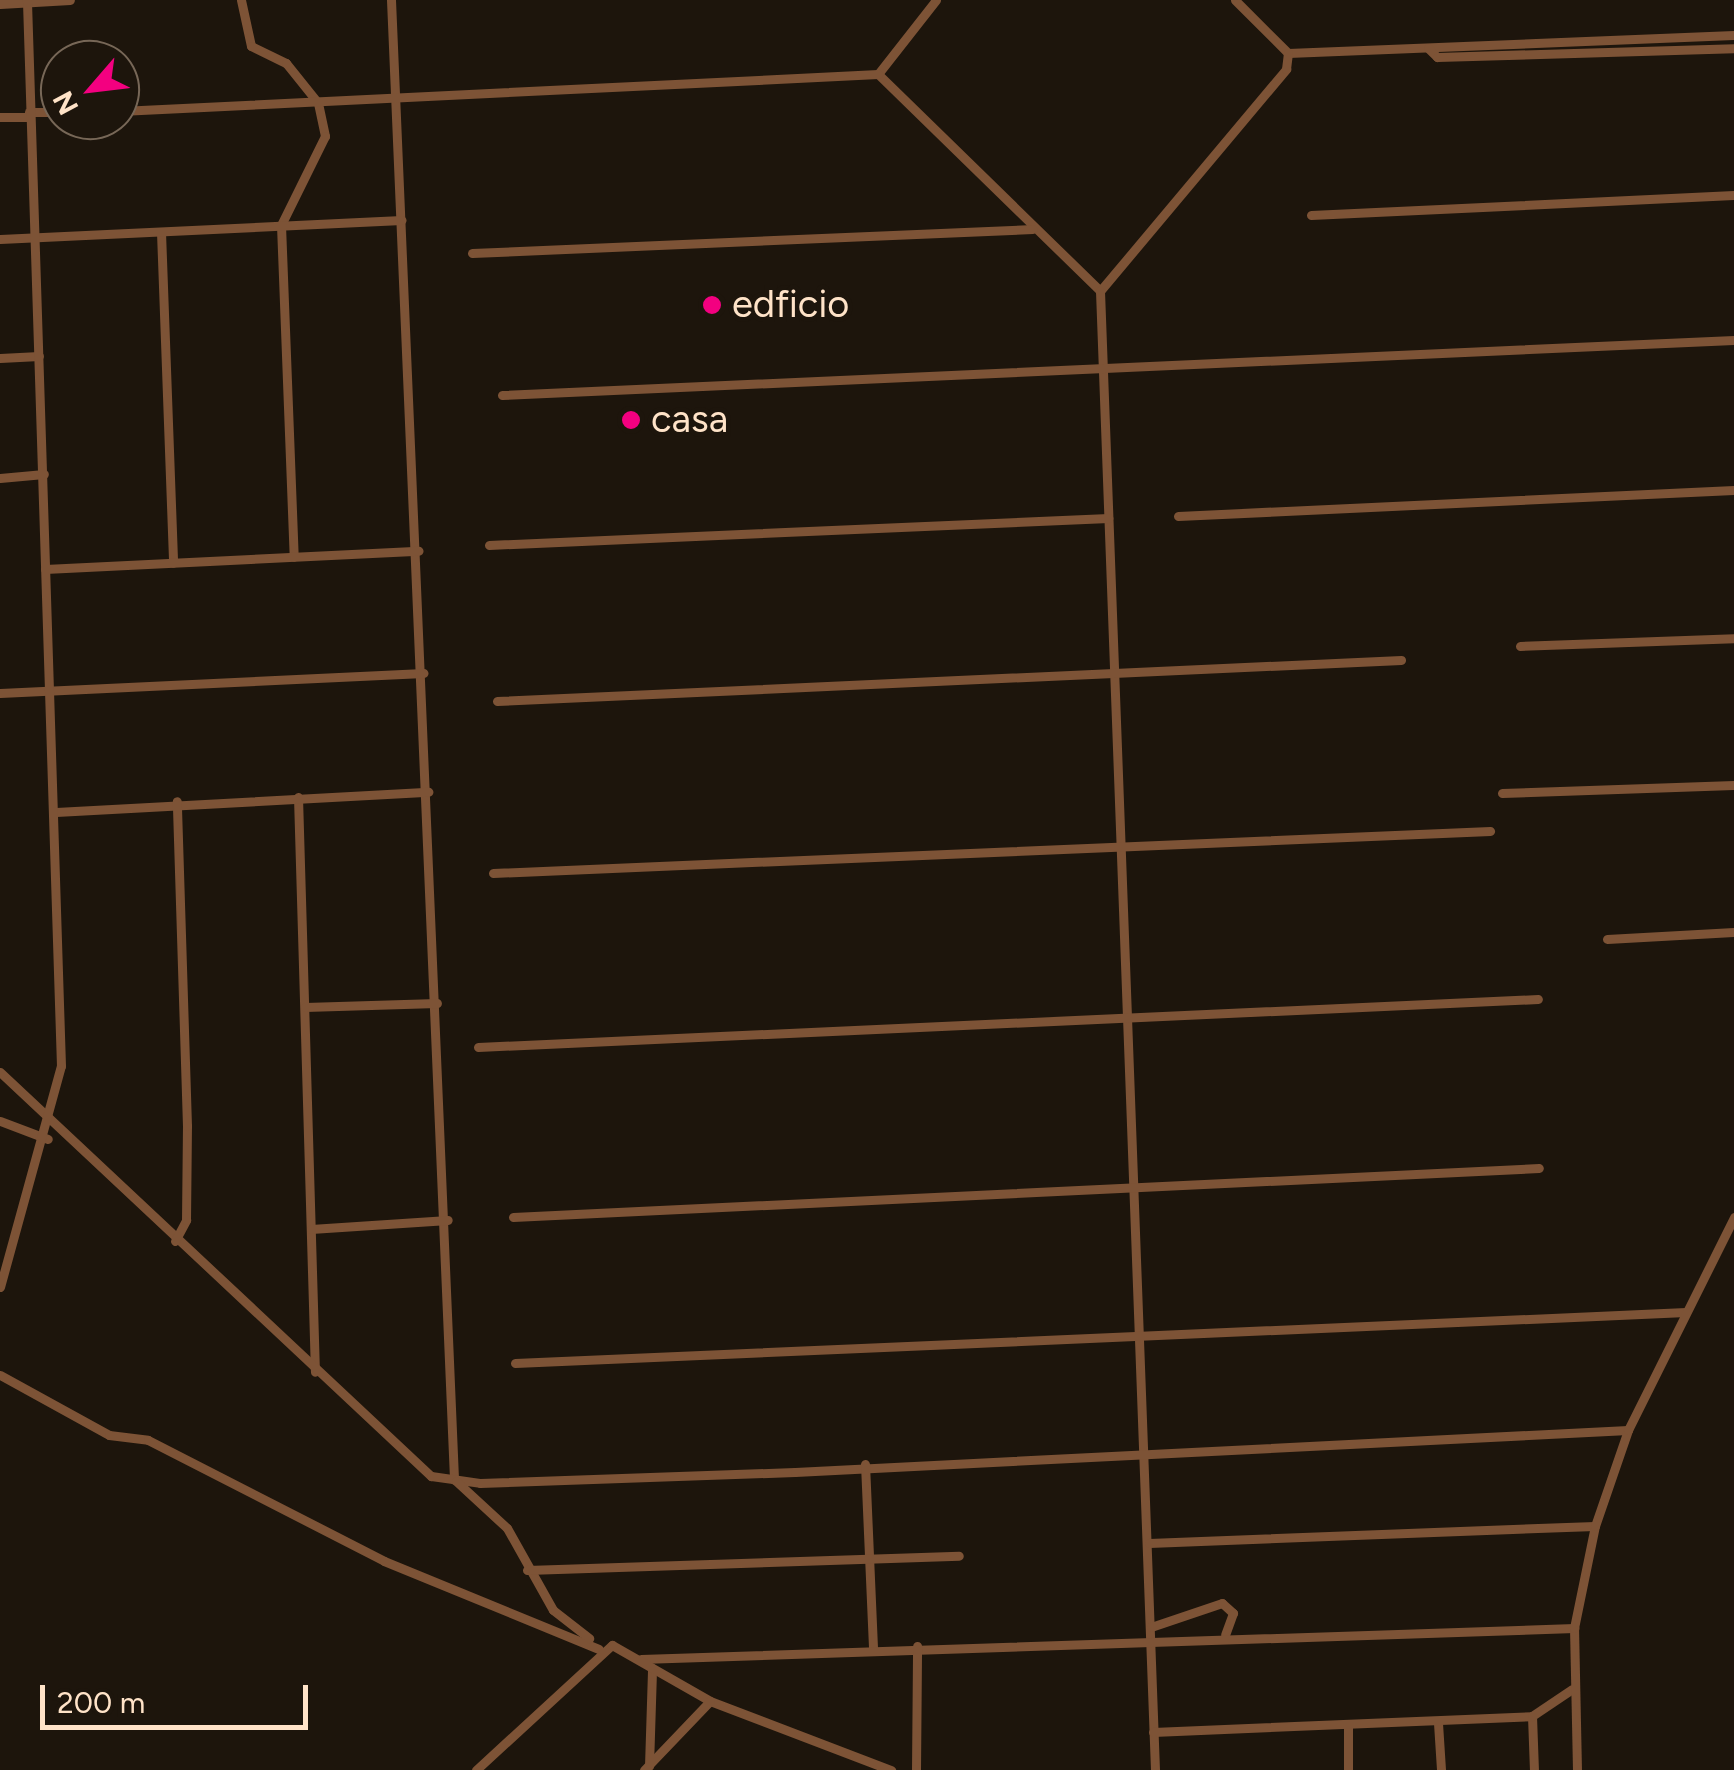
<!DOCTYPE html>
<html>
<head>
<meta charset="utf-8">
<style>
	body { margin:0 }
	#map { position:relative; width:1734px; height:1770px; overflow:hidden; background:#1d150c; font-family:Figtree,sans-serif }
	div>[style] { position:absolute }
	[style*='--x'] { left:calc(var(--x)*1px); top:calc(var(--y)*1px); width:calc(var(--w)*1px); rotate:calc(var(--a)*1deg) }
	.minor>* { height:9px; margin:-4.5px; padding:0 4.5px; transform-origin:4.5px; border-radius:4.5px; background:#7d5336 }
	.dots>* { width:28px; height:28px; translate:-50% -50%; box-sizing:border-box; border:5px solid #1d150c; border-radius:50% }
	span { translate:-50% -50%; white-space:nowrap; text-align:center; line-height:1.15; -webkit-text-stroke:10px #1d150c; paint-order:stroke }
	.poi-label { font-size:38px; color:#ffe3c8 }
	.left { translate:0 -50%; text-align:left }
	.north { position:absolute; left:40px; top:40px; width:100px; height:100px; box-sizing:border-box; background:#1d150c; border:2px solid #776757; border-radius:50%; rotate:242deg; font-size:28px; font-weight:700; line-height:40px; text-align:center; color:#ffe3c8 }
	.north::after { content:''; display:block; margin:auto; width:35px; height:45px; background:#f30080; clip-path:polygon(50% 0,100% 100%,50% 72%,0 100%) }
	.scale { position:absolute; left:40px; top:1685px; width:268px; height:45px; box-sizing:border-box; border:5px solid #ffe3c8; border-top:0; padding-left:12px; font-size:30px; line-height:35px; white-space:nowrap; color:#ffe3c8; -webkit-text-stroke:8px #1d150c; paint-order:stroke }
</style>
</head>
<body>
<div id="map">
	<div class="minor">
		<i style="--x:241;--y:0;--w:47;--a:77.7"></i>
		<i style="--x:251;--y:46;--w:39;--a:26"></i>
		<i style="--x:286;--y:63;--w:51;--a:51.3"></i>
		<i style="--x:318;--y:103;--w:34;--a:78"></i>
		<i style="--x:325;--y:136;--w:99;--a:116.3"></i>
		<i style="--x:281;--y:225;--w:332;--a:87.8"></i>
		<i style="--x:391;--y:0;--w:1481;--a:87.56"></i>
		<i style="--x:1235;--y:0;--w:75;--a:45"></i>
		<i style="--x:1288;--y:53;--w:446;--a:-2.3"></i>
		<i style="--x:0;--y:4;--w:70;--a:-3.3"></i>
		<i style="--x:1428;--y:48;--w:13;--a:45"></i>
		<i style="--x:1437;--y:57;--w:297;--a:-1.7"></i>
		<i style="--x:878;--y:74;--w:310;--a:44.3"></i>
		<i style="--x:1100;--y:291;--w:290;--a:-50"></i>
		<i style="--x:1286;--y:69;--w:16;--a:-83"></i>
		<i style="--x:878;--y:74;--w:94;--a:-51.9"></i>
		<i style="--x:120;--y:111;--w:759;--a:-2.79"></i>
		<i style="--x:29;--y:112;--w:31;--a:0"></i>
		<i style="--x:0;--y:117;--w:30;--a:0"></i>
		<i style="--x:1311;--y:215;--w:423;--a:-2.7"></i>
		<i style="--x:161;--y:232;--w:331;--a:87.9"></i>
		<i style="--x:0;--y:239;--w:402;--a:-2.7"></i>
		<i style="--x:472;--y:253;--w:561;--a:-2.45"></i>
		<i style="--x:1100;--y:291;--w:1480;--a:87.87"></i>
		<i style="--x:0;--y:358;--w:39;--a:-3"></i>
		<i style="--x:502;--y:395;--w:1233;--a:-2.56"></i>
		<i style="--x:0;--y:478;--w:44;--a:-5.2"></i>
		<i style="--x:1178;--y:516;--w:557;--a:-2.68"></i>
		<i style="--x:489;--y:545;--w:620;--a:-2.5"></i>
		<i style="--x:45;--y:569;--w:374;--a:-2.8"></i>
		<i style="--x:1520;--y:646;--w:214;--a:-2.1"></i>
		<i style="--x:0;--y:693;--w:424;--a:-2.7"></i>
		<i style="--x:497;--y:701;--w:905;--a:-2.6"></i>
		<i style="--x:1502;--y:793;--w:232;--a:-2"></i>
		<i style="--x:298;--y:797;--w:575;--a:88.31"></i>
		<i style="--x:56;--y:812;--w:373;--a:-3.1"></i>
		<i style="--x:493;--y:873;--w:998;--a:-2.41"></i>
		<i style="--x:1607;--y:939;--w:127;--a:-3.2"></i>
		<i style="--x:305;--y:1007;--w:132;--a:-1.7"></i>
		<i style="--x:478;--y:1047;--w:1061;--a:-2.59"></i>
		<i style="--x:0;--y:1072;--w:591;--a:43.15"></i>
		<i style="--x:431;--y:1476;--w:49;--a:8.1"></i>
		<i style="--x:480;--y:1483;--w:315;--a:-2"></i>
		<i style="--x:795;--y:1472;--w:834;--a:-2.89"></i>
		<i style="--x:0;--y:1121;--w:51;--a:20.6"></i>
		<i style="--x:513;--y:1217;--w:1027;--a:-2.73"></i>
		<i style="--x:311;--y:1229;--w:137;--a:-3.8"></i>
		<i style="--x:175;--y:1241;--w:24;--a:-62"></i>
		<i style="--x:186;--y:1220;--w:94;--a:-89.4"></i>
		<i style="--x:187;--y:1126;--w:325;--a:-91.8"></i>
		<i style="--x:0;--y:1287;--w:229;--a:-74.6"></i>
		<i style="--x:61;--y:1066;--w:1067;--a:-91.83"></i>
		<i style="--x:515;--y:1363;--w:1172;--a:-2.49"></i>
		<i style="--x:0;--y:1375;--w:124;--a:28.8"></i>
		<i style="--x:109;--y:1435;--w:39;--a:7"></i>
		<i style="--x:148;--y:1440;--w:265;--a:27.1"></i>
		<i style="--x:384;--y:1561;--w:232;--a:22.3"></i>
		<i style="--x:865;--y:1464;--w:184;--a:87.5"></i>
		<i style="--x:456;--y:1481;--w:69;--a:42.7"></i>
		<i style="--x:507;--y:1528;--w:94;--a:60.7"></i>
		<i style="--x:553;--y:1610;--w:46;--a:37.9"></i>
		<i style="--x:1149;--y:1543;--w:446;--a:-2.2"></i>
		<i style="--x:527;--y:1570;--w:432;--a:-1.9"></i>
		<i style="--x:1151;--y:1627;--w:75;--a:-18.7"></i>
		<i style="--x:1222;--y:1603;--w:15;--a:42"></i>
		<i style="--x:1233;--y:1613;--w:23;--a:110"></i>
		<i style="--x:641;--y:1659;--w:934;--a:-1.9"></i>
		<i style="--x:1532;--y:1716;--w:54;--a:87.9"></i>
		<i style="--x:1438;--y:1723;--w:47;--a:86.3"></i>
		<i style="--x:1348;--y:1725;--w:45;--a:90"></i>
		<i style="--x:1153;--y:1732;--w:379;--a:-2.4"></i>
		<i style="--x:1532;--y:1716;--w:48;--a:-34"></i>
		<i style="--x:649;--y:1766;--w:98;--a:-88.2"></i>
		<i style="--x:476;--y:1770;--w:185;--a:-42.6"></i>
		<i style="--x:612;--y:1645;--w:113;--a:29.7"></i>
		<i style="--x:710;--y:1701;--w:194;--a:20.9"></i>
		<i style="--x:644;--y:1770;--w:95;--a:-46.3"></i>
		<i style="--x:916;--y:1770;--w:124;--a:-89.5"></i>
		<i style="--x:1577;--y:1770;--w:142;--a:-91.2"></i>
		<i style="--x:1574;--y:1628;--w:104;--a:-78.4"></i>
		<i style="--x:1595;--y:1526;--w:102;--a:-71"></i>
		<i style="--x:1628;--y:1430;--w:238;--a:-63.5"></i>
	</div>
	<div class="dots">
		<i style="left:712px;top:305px;background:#f30080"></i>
		<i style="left:631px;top:420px;background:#f30080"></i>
	</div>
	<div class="poi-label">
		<span class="left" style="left:732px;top:305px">edficio</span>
		<span class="left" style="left:651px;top:420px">casa</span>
	</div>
	<div class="north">N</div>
	<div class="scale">200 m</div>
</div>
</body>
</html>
